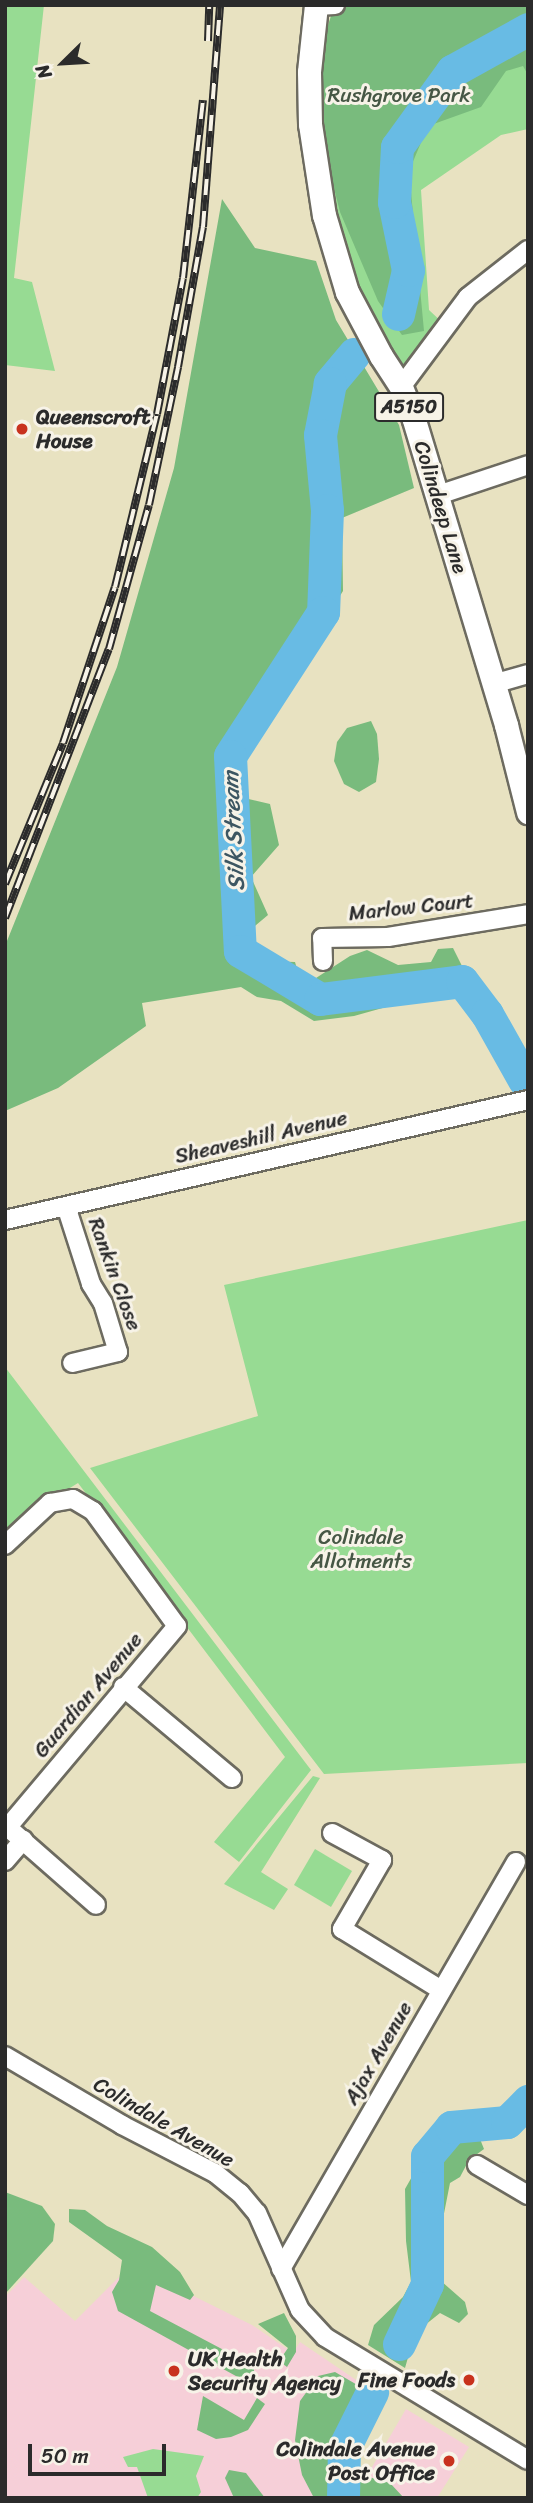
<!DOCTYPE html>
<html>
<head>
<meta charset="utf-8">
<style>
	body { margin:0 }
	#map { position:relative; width:533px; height:2503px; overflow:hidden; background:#e8e2c1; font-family:Sriracha,sans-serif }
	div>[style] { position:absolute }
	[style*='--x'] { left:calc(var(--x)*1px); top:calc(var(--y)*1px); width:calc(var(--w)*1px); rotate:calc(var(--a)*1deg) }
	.built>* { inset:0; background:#f6cfd8 }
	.green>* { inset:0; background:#97db93 }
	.forest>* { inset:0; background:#79bb7d }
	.river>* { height:33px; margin:-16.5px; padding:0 16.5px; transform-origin:16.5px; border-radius:16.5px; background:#68bbe4 }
	.roads { filter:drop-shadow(2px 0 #6d6b60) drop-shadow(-2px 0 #6d6b60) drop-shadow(0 2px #6d6b60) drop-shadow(0 -2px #6d6b60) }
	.minor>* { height:18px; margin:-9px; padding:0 9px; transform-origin:9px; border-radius:9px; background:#fff }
	.major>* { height:23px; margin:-11.5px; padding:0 11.5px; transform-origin:11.5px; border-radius:11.5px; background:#fff }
	.rail>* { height:8px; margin-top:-4px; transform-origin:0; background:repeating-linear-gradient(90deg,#f7f3e8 0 16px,#2b2b2b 0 32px); box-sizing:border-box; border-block:2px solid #2b2b2b }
	.dots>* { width:19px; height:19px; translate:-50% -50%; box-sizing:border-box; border:4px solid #f7f3e8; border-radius:50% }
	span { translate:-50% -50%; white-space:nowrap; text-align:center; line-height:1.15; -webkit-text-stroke:6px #f7f3e8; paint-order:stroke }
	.shield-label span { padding:2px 5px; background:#f7f3e8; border:2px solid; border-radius:5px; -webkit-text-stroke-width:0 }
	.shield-label { font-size:19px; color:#2b2b2b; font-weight:700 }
	.park-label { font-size:21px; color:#465745 }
	.poi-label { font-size:21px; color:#2b2b2b; font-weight:700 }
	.left { translate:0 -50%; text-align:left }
	.right { translate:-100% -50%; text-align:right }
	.street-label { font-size:21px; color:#2b2b2b }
	.water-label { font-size:23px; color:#3d5662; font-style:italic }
	.frame { position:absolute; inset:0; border:7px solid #2b2b2b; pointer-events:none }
	.north { position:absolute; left:28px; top:28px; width:70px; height:70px; -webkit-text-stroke:5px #f7f3e8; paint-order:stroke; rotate:246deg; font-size:19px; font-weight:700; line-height:28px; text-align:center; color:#2b2b2b }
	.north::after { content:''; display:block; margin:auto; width:24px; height:32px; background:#2b2b2b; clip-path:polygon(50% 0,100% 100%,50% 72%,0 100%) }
	.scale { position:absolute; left:28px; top:2444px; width:138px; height:32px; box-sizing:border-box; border:4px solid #2b2b2b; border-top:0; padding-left:9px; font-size:21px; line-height:24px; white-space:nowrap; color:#2b2b2b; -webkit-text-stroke:5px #f7f3e8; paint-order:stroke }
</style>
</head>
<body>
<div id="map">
	<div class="built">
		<i style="clip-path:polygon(131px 2265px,252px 2325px,293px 2353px,300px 2342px,368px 2388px,337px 2444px,333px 2479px,336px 2498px,5px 2498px,5px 2297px,24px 2277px,75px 2321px)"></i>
		<i style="clip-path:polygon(406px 2409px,469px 2447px,437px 2498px,365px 2498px,358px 2491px)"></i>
	</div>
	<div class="green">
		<i style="clip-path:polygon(5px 5px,44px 5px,14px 278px,32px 282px,55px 371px,5px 365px)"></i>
		<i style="clip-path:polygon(335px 5px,528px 5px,528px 129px,501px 135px,421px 190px,429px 310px,446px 326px,401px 387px,347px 297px,308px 81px)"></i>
		<i style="clip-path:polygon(528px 1220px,528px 1763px,324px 1774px,90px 1468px,258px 1416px,224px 1285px)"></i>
		<i style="clip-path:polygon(5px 1367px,311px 1770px,239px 1862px,214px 1842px,285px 1757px,78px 1483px,39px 1507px,5px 1540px)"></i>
		<i style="clip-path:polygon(313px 1776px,320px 1778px,261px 1872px,288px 1889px,274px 1910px,224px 1884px)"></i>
		<i style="clip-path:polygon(315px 1849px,352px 1871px,331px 1907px,294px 1885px)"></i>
		<i style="clip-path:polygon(153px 2449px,204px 2456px,196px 2476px,201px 2492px,197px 2498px,148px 2498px,137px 2467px,128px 2467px,123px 2457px)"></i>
	</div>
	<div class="forest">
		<i style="clip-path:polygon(340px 5px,528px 5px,528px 75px,523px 66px,506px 71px,481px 107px,428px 126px,409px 171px,424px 331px,402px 335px,378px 301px,340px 212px,331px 176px,316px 95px,326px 32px,334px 7px)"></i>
		<i style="clip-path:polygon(222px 199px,255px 248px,316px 261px,336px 320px,399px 425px,414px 488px,342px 518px,343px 591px,254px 733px,236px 768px,240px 797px,270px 804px,279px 845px,251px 877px,268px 915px,249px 931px,264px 961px,295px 962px,299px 976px,316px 978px,350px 956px,367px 950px,398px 965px,431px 962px,438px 949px,453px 948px,466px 974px,488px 996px,454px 988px,354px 1016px,314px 1021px,281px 1001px,257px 997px,241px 987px,142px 1003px,146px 1026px,58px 1088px,5px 1111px,5px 946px,117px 667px,174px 468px)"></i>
		<i style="clip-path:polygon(371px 721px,377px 734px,379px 759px,376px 782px,359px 792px,344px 784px,334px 761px,337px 742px,347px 728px)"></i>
		<i style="clip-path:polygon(465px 2134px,480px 2139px,484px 2149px,469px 2160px,460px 2177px,450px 2183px,438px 2244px,441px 2281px,465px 2302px,468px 2314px,459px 2323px,440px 2313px,425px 2325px,411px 2347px,405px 2368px,368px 2345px,374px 2325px,403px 2297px,411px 2282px,406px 2241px,405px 2189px,430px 2145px)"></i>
		<i style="clip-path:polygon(5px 2192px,42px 2206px,55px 2224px,53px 2241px,5px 2294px)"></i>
		<i style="clip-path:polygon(69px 2209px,85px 2210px,107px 2226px,152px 2247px,180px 2272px,194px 2295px,190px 2300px,156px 2285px,150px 2311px,254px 2366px,254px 2386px,118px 2311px,112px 2292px,119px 2280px,122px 2260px,69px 2222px)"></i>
		<i style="clip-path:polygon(284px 2313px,296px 2336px,296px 2352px,287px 2367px,279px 2361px,288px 2348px,258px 2324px)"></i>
		<i style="clip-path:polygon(335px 2372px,366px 2390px,336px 2452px,337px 2474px,362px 2475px,390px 2483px,404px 2498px,314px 2498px,302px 2475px,295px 2440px,300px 2401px,318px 2376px)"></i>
		<i style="clip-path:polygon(203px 2396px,244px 2420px,257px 2398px,265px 2404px,248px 2430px,231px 2437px,216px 2439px,197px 2430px)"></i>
		<i style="clip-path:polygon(229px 2470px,246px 2473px,265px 2498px,234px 2498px,225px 2478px)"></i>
	</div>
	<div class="river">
		<i style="--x:398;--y:314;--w:45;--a:-77.2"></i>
		<i style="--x:408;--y:270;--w:69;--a:-101.6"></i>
		<i style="--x:394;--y:202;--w:55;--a:-86.9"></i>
		<i style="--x:397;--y:147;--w:94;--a:-54.1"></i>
		<i style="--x:452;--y:71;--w:87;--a:-28.9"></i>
		<i style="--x:354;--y:354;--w:38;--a:130"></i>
		<i style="--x:330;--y:383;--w:53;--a:100.9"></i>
		<i style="--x:320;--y:435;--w:75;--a:84.7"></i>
		<i style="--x:327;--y:510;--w:102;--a:92.2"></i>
		<i style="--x:323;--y:612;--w:171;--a:122.9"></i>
		<i style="--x:230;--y:756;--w:195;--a:87.1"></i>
		<i style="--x:240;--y:951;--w:93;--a:31"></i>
		<i style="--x:320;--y:999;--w:143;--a:-7.2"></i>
		<i style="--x:462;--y:981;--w:41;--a:52.9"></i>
		<i style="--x:487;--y:1014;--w:76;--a:60.7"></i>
		<i style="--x:399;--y:2344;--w:66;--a:-65"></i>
		<i style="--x:427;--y:2284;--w:128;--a:-90"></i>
		<i style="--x:427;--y:2156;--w:38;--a:-50"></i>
		<i style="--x:451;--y:2127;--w:56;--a:-5.1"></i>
		<i style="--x:507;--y:2122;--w:30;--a:-45"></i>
		<i style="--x:343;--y:2498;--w:50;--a:-88.9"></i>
		<i style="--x:344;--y:2448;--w:63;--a:-63.4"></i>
	</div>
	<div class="roads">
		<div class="minor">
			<i style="--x:316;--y:6;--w:19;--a:-3"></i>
			<i style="--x:401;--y:387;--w:112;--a:-53.3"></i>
			<i style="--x:468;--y:297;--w:76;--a:-38.1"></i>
			<i style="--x:438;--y:495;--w:95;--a:-18.4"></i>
			<i style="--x:493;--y:684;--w:36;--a:-16"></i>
			<i style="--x:323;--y:961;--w:23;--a:-92"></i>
			<i style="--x:322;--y:938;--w:66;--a:-0.9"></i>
			<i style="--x:388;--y:937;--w:142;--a:-9.3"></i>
			<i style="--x:66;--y:1206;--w:82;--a:72.2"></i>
			<i style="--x:91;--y:1284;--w:22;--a:58"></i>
			<i style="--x:103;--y:1303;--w:51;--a:73"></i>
			<i style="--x:118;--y:1352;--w:47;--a:166.6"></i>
			<i style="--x:5;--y:1220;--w:537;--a:-12.92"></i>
			<i style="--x:5;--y:1545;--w:62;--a:-43"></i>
			<i style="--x:50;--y:1503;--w:23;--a:-10"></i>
			<i style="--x:73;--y:1499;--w:23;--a:31"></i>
			<i style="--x:93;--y:1511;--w:142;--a:53.9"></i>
			<i style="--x:177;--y:1626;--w:263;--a:130.1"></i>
			<i style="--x:123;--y:1687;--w:142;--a:39.9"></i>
			<i style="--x:5;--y:1825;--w:121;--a:41.3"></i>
			<i style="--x:332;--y:1833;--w:57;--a:28.4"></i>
			<i style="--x:382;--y:1860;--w:80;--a:120.1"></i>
			<i style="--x:342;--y:1929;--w:116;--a:31.6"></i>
			<i style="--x:5;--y:1861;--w:28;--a:-49"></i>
			<i style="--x:5;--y:2056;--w:136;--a:30.5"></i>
			<i style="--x:122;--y:2125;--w:105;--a:27.3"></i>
			<i style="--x:215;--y:2173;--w:32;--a:39"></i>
			<i style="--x:240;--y:2193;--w:26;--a:50"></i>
			<i style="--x:257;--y:2213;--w:106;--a:66.1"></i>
			<i style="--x:300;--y:2310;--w:37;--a:47"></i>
			<i style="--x:325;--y:2337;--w:237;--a:31.2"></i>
			<i style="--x:477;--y:2165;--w:59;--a:30.5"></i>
			<i style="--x:281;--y:2269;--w:470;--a:-60"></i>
		</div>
		<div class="major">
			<i style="--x:316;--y:5;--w:67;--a:96"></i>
			<i style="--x:309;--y:72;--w:52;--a:88.9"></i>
			<i style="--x:310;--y:124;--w:92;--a:81.3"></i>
			<i style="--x:324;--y:215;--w:80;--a:73.4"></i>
			<i style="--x:347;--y:292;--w:72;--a:62"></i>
			<i style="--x:381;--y:356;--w:37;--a:57"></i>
			<i style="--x:401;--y:387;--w:35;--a:68"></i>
			<i style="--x:414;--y:420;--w:319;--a:73.2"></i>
			<i style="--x:506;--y:725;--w:90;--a:75.8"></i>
		</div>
	</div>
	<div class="rail">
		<i style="--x:208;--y:41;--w:36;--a:-88"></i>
		<i style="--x:5;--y:884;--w:152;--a:-67.6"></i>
		<i style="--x:63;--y:743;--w:164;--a:-71.6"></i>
		<i style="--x:115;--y:587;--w:178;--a:-76.4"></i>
		<i style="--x:157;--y:414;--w:138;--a:-79.2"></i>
		<i style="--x:183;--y:278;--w:179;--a:-83.6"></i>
		<i style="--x:5;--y:918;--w:288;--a:-68.9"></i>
		<i style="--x:109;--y:649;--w:149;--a:-74.5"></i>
		<i style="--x:149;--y:505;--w:141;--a:-78.1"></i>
		<i style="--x:178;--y:367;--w:142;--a:-79.9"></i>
		<i style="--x:203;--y:227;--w:223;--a:-85.6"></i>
	</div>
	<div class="dots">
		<i style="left:22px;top:429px;background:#c8321e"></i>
		<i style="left:174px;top:2371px;background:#c8321e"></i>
		<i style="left:469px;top:2380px;background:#c8321e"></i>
		<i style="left:449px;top:2461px;background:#c8321e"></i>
	</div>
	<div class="shield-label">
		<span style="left:409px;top:407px">A5150</span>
	</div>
	<div class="park-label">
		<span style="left:399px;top:95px">Rushgrove Park</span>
		<span style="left:361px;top:1549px">Colindale<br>Allotments</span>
	</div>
	<div class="poi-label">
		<span class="left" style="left:36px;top:429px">Queenscroft<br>House</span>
		<span class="left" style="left:188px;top:2371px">UK Health<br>Security Agency</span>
		<span class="right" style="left:455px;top:2380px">Fine Foods</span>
		<span class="right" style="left:435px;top:2461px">Colindale Avenue<br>Post Office</span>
	</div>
	<div class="street-label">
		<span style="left:441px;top:507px;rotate:73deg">Colindeep Lane</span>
		<span style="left:411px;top:907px;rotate:-6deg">Marlow Court</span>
		<span style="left:261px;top:1137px;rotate:-13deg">Sheaveshill Avenue</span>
		<span style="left:115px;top:1274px;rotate:70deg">Rankin Close</span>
		<span style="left:88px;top:1695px;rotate:-50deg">Guardian Avenue</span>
		<span style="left:378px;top:2053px;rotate:-60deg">Ajax Avenue</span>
		<span style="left:164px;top:2122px;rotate:30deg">Colindale Avenue</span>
	</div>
	<div class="water-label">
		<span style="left:234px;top:831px;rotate:-93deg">Silk Stream</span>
	</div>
	<div class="frame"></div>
	<div class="north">N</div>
	<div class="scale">50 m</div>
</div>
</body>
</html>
